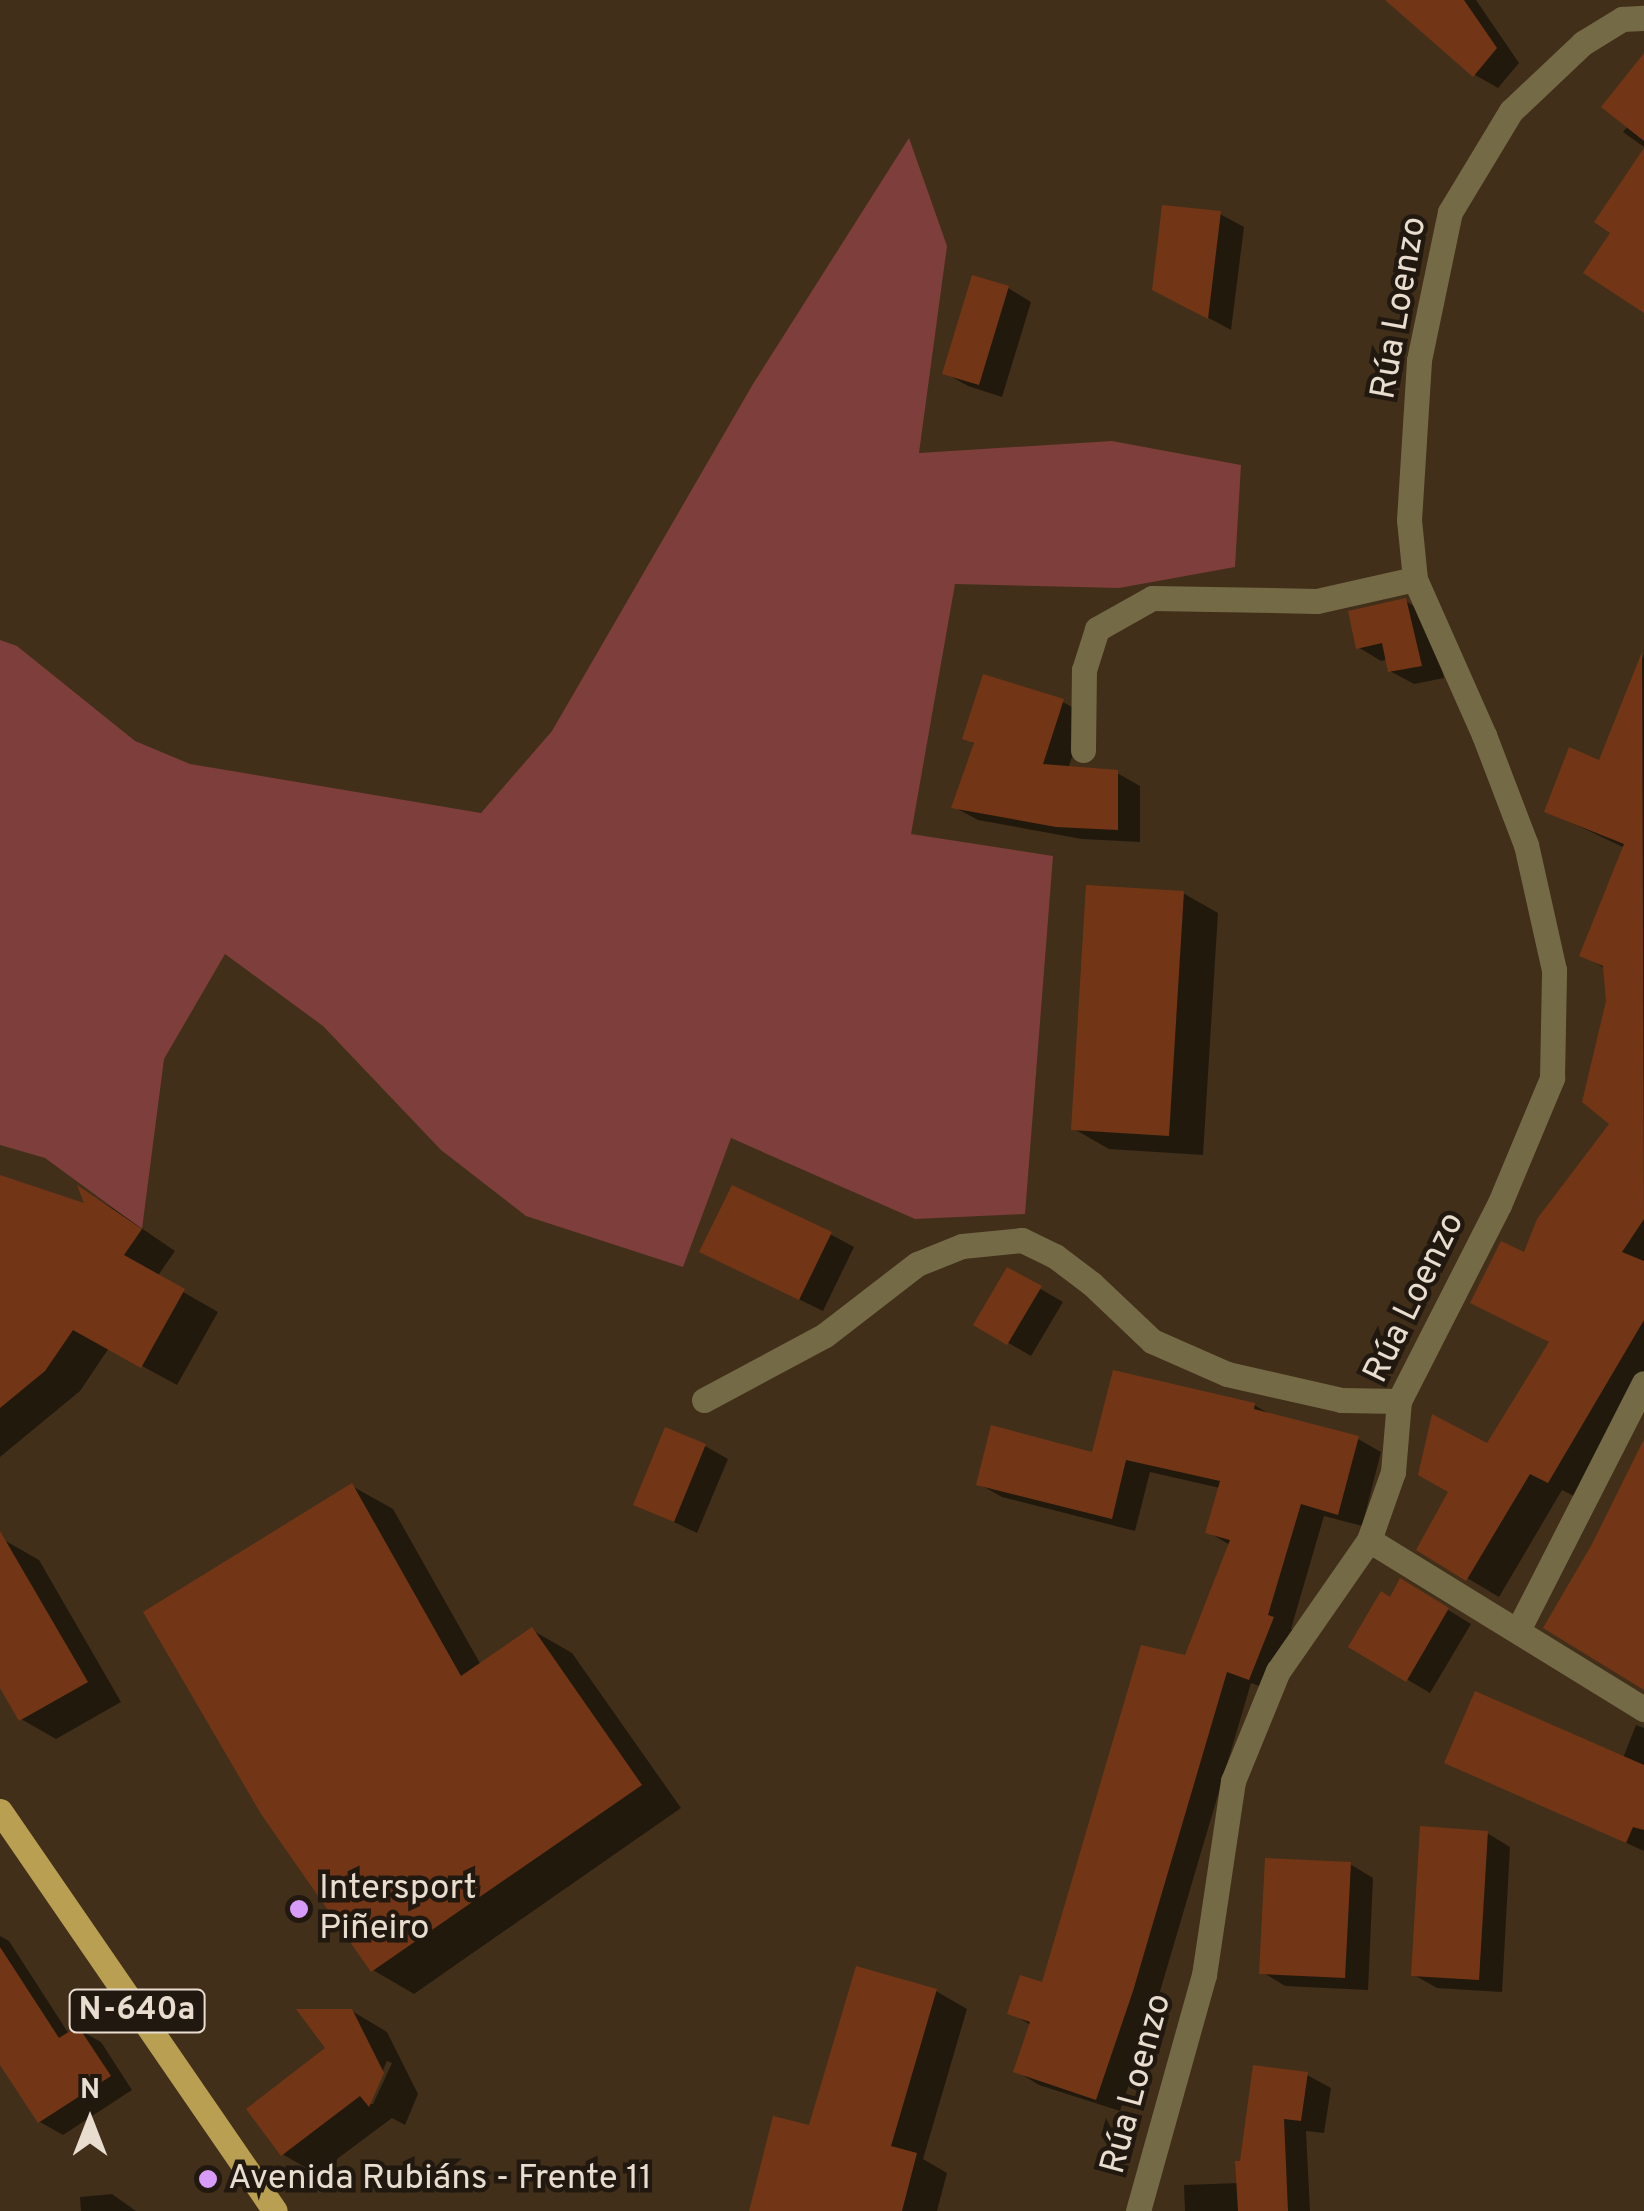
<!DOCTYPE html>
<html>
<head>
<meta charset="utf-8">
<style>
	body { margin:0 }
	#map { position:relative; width:1644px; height:2211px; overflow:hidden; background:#412f19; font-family:Overpass,sans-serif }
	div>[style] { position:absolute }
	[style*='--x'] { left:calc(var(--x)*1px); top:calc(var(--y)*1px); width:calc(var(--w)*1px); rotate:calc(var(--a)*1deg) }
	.green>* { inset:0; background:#7e3e3c }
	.shadow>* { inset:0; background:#0007 }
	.building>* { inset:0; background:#723616 }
	.street>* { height:25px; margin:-12.5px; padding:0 12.5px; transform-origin:12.5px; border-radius:12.5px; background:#756a46 }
	.primary>* { height:25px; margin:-12.5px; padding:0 12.5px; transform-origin:12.5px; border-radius:12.5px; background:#b89f52 }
	.dots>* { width:28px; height:28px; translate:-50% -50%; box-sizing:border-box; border:5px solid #21190f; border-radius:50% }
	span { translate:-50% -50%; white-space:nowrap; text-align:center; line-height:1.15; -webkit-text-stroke:9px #21190f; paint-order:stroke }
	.shield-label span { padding:2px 8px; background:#21190f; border:2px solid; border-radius:8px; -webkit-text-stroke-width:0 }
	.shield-label { font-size:32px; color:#e9ddd0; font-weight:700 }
	.street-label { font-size:35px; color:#e9ddd0 }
	.poi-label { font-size:35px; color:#e9ddd0 }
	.left { translate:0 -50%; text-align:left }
	.north { position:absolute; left:40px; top:2071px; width:100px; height:100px; -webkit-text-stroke:8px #21190f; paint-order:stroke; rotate:0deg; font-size:28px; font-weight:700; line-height:40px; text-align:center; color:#e9ddd0 }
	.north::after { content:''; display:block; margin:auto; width:35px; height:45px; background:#e9ddd0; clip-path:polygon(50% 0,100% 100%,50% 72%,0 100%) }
</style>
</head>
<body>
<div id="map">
	<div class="green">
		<i style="clip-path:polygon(909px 138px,947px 246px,919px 453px,1112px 441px,1241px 465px,1235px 567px,1119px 588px,955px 584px,911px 834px,1053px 856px,1025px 1214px,915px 1219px,731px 1138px,683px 1267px,526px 1216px,441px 1150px,323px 1026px,225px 954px,164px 1059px,142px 1229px,45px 1158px,0 1145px,0 640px,17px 646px,135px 741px,190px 764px,481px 813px,552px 731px,753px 384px)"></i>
	</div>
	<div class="shadow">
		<i style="clip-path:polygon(1419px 0,1476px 0,1519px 63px,1498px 88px,1475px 75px,1412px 20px)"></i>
		<i style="clip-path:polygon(1644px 59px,1644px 147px,1623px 132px,1629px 125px)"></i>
		<i style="clip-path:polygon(1220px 214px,1244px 227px,1231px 330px,1179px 302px)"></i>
		<i style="clip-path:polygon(1008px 288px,1031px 302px,1002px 397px,968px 386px,945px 373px)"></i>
		<i style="clip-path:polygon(1405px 601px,1429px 614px,1444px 678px,1414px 684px,1390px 671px,1388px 659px,1381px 661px,1358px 647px)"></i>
		<i style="clip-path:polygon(1644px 654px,1644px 1385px,1580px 1499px,1562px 1490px,1499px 1597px,1467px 1578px,1488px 1446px,1551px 1343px,1473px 1302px,1525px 1256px,1613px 1124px,1606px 969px,1582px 955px,1625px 848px,1547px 811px,1600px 763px)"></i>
		<i style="clip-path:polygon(1063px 702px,1086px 715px,1068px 769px,1117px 773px,1140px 786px,1140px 842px,1082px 839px,978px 820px,954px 807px,976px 745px,965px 738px)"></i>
		<i style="clip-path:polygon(1183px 893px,1218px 913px,1203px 1155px,1109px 1149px,1074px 1129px)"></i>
		<i style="clip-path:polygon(0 1177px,89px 1207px,82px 1191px,112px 1208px,175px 1251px,157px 1277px,218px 1312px,177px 1385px,109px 1348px,80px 1391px,0 1457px)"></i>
		<i style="clip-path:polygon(830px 1234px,854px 1247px,823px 1311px,726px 1264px)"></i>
		<i style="clip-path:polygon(1008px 1270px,1063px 1302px,1031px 1356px,976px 1324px)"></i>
		<i style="clip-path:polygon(1254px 1405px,1275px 1417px,1358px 1439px,1381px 1452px,1362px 1526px,1324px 1516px,1291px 1629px,1296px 1632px,1273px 1691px,1251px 1683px,1156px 2005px,1120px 2111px,1039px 2085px,1016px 2071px,1031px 2025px,1010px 2013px,1043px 1985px,1187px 1658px,1230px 1545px,1208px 1532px,1220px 1488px,1150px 1472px,1135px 1531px,1002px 1497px,979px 1484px,1094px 1455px)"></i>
		<i style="clip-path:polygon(705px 1446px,728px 1459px,697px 1533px,636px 1504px)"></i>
		<i style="clip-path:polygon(352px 1486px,393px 1509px,481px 1665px,532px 1630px,572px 1653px,681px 1808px,414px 1994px,373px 1970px)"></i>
		<i style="clip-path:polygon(4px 1540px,39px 1560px,121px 1702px,56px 1739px,21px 1719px,0 1683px,0 1542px)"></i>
		<i style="clip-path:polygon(1424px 1595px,1471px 1624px,1430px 1693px,1351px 1646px,1391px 1600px)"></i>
		<i style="clip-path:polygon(1636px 1725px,1644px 1728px,1644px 1851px,1447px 1762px,1623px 1758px)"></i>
		<i style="clip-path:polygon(1487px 1833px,1510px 1847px,1502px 1992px,1437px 1988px,1414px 1975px)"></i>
		<i style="clip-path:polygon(1350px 1864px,1373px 1878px,1368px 1990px,1285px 1986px,1262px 1972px)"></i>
		<i style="clip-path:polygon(0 1936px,9px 1941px,69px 2034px,78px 2029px,101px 2042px,132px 2090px,63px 2135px,40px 2122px,0 2060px)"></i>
		<i style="clip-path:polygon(936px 1991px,967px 2009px,923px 2159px,947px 2173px,937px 2211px,751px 2211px,811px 2128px)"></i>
		<i style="clip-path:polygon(evenodd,352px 2011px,387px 2032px,418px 2094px,405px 2125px,392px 2118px,317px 2174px,282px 2154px,329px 2049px,352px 2011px,387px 2061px,392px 2063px,373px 2104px,368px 2104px,387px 2061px)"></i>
		<i style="clip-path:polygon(1307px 2075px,1331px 2088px,1324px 2133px,1306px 2131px,1310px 2211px,1185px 2211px,1184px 2185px,1239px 2183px)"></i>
		<i style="clip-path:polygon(112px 2194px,136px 2211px,81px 2211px,80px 2197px)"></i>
	</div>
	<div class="building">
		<i style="clip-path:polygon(1385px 0,1464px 0,1497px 48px,1473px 77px)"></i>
		<i style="clip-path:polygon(1644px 53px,1644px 141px,1601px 107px)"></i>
		<i style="clip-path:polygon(1644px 148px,1644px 313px,1583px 273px,1610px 233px,1594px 222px)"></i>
		<i style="clip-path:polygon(1162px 205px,1221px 211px,1208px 319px,1152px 290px)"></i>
		<i style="clip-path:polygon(972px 275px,1009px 286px,979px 385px,942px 374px)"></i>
		<i style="clip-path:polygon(1406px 598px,1422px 666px,1388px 672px,1382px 643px,1356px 649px,1348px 611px)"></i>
		<i style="clip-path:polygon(1642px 652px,1644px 1219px,1622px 1252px,1644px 1261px,1644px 1320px,1548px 1483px,1530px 1474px,1466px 1581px,1416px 1550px,1448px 1492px,1418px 1475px,1432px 1414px,1487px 1443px,1549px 1342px,1470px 1303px,1501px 1241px,1524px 1252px,1537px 1219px,1609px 1124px,1582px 1102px,1606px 1001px,1603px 966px,1579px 956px,1624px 844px,1544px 812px,1569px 747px,1599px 760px)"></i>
		<i style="clip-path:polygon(983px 674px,1064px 699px,1043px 764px,1118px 770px,1118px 830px,1056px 827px,951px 808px,974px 743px,962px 739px)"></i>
		<i style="clip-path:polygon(1086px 885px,1184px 891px,1169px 1136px,1071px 1130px)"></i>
		<i style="clip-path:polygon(0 1175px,84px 1203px,77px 1185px,142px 1229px,124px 1255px,185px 1289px,141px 1368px,73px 1330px,45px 1371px,0 1408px)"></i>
		<i style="clip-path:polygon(732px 1185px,832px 1232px,799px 1300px,699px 1252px)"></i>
		<i style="clip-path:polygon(1007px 1267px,1042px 1286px,1007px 1345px,973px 1325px)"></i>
		<i style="clip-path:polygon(1113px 1370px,1255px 1403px,1254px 1409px,1359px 1436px,1338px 1515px,1301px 1504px,1268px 1615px,1274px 1617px,1249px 1680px,1227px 1672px,1133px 1991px,1096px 2100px,1013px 2072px,1030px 2022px,1007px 2014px,1020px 1975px,1042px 1982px,1141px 1645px,1185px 1655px,1230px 1540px,1205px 1533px,1220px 1481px,1126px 1460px,1112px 1519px,976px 1485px,991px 1425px,1092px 1452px)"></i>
		<i style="clip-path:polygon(665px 1427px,706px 1444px,674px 1522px,633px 1505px)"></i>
		<i style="clip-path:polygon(1644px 1439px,1644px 1690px,1543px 1628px,1592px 1544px)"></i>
		<i style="clip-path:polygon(352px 1483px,461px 1676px,532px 1627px,642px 1785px,371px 1972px,261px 1814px,143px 1612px)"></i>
		<i style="clip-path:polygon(0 1531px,88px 1682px,19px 1721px,0 1688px)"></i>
		<i style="clip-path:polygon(1400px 1578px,1449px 1608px,1406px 1682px,1348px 1647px,1381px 1591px,1390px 1597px)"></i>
		<i style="clip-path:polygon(1475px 1691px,1644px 1765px,1644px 1830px,1633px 1827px,1626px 1843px,1444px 1763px)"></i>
		<i style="clip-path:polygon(1420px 1826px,1488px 1831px,1479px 1980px,1411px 1976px)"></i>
		<i style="clip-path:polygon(1265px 1858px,1351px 1862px,1345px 1978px,1259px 1974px)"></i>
		<i style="clip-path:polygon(0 1947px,59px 2038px,78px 2026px,111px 2076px,38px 2123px,0 2065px)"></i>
		<i style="clip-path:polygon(856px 1966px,937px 1989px,891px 2146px,917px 2153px,902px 2211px,749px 2211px,773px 2116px,809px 2125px)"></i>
		<i style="clip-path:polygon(296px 2009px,352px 2009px,384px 2073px,369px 2107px,360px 2096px,281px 2156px,246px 2109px,325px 2048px)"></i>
		<i style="clip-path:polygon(1253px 2065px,1308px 2072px,1301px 2121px,1284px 2119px,1288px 2211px,1238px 2211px,1235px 2161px,1240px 2161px)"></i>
	</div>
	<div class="street">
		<i style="--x:1083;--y:750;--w:80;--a:-89.3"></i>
		<i style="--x:1084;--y:670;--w:43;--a:-72.4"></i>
		<i style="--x:1097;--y:629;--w:63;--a:-29.4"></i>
		<i style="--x:1152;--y:598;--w:165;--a:1"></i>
		<i style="--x:1317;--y:601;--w:100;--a:-12.7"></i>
		<i style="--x:704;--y:1400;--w:137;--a:-28.2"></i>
		<i style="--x:825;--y:1335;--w:116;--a:-37.7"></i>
		<i style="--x:917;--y:1264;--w:48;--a:-21.8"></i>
		<i style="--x:962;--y:1246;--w:60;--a:-5.7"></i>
		<i style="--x:1022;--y:1240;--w:37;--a:26"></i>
		<i style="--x:1055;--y:1256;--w:46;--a:37.1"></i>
		<i style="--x:1092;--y:1284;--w:83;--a:43.5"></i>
		<i style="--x:1152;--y:1341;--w:82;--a:23.7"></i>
		<i style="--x:1227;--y:1374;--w:117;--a:12.8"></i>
		<i style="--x:1341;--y:1400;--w:58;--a:1"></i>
		<i style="--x:1369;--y:1540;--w:323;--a:31.6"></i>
		<i style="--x:1518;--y:1630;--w:277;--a:-63"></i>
		<i style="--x:1138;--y:2211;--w:245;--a:-74.4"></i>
		<i style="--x:1204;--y:1975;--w:196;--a:-81.5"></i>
		<i style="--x:1233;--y:1781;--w:119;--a:-67.8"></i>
		<i style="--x:1278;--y:1671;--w:160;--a:-55.2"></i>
		<i style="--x:1369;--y:1540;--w:72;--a:-70.6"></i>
		<i style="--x:1393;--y:1472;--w:71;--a:-85.2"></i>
		<i style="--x:1399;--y:1401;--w:220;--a:-63"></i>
		<i style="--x:1499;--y:1205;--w:138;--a:-67.3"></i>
		<i style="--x:1552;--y:1078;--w:108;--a:-88.9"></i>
		<i style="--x:1554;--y:970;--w:128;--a:-102.6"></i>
		<i style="--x:1526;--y:845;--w:118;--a:-110.9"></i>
		<i style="--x:1484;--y:735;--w:171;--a:-113.9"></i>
		<i style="--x:1415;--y:579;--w:59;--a:-95.8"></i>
		<i style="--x:1409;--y:520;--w:160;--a:-86.4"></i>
		<i style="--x:1419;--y:360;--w:151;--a:-78.2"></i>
		<i style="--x:1450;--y:212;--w:118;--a:-58.9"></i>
		<i style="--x:1511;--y:111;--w:99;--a:-43.4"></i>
		<i style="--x:1583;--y:43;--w:46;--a:-31.6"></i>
		<i style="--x:1622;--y:19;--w:22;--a:-3"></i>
	</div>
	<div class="primary">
		<i style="--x:0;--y:1811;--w:485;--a:55.5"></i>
	</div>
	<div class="dots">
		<i style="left:299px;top:1909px;background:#d79bf9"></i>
		<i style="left:208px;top:2179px;background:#d79bf9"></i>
	</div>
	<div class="shield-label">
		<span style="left:137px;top:2011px">N-640a</span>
	</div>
	<div class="street-label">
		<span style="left:1400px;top:308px;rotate:-80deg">Rúa Loenzo</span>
		<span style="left:1415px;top:1298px;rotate:-64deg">Rúa Loenzo</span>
		<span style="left:1137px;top:2084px;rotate:-75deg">Rúa Loenzo</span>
	</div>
	<div class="poi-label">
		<span class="left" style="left:319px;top:1909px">Intersport<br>Piñeiro</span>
		<span class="left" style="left:228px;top:2179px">Avenida Rubiáns - Frente 11</span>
	</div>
	<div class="north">N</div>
</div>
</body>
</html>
